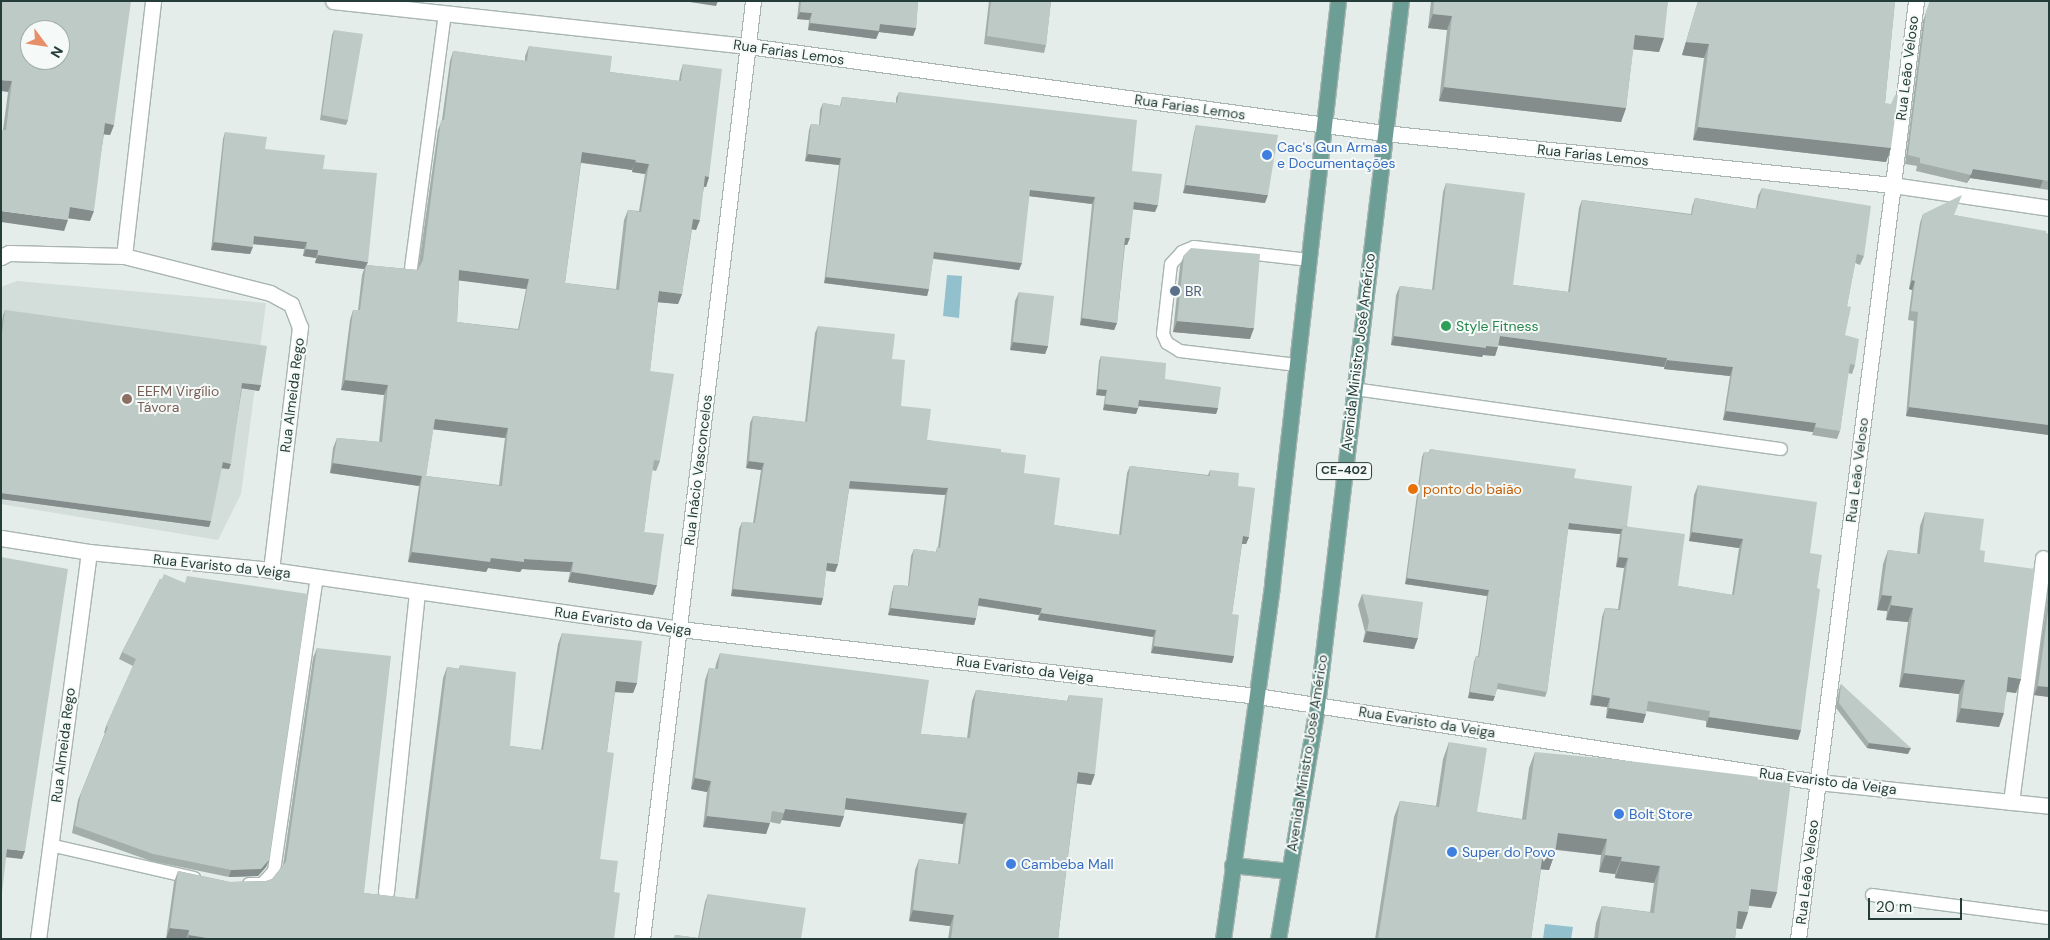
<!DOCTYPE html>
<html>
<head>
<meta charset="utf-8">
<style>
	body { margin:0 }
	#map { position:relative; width:2050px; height:940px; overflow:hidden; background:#e5edea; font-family:"DM Sans",sans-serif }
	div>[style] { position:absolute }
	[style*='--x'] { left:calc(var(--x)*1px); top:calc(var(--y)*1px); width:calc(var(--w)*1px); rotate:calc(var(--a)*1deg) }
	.built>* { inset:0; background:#d3ddd9 }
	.water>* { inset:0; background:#92c0cd }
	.roads { filter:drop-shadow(1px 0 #a8b5b1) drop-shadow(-1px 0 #a8b5b1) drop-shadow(0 1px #a8b5b1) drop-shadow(0 -1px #a8b5b1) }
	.lane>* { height:12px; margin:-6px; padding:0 6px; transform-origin:6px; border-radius:6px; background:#fff }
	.street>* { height:15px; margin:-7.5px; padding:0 7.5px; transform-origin:7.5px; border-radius:7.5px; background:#fff }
	.primary>* { height:15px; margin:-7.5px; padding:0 7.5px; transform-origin:7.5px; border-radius:7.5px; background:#6d9e95 }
	.wall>* { inset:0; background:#a3aeaa }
	.shaded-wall>* { inset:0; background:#848d8b }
	.building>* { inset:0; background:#bdcac6 }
	.dots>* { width:14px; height:14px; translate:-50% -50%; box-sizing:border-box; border:2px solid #f5f9f7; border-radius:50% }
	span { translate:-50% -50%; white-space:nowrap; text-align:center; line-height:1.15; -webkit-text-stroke:4px #f5f9f7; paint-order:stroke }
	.shield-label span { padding:1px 4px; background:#f5f9f7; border:1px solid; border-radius:4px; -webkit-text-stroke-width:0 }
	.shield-label { font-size:12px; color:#253d38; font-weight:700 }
	.street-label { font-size:14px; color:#253d38 }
	.shop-label { font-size:14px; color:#366cbe }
	.left { translate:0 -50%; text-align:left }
	.service-label { font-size:14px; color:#4e5e75 }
	.leisure-label { font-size:14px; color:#27864d }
	.education-label { font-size:14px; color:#785e54 }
	.food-label { font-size:14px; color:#c56008 }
	.frame { position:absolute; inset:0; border:2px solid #253d38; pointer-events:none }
	.north { position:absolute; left:20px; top:20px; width:50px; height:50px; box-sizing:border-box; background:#f5f9f7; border:1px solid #a2aeab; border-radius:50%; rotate:121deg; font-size:14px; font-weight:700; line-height:20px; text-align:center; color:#253d38 }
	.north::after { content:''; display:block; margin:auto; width:18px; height:22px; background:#e68f69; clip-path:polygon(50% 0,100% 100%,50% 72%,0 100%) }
	.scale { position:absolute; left:1868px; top:898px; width:94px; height:22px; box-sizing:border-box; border:2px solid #253d38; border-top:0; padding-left:6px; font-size:15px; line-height:18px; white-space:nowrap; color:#253d38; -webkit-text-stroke:4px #f5f9f7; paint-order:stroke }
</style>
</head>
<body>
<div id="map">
	<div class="built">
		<i style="clip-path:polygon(17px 281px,266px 303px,241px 494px,218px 540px,1px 504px,1px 287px)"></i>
	</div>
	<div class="water">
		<i style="clip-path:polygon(947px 275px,962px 276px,959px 318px,943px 316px)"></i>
		<i style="clip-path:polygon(1545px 924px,1573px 927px,1571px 939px,1543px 939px)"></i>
	</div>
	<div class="roads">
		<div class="lane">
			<i style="--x:411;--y:268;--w:257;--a:-82.4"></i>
			<i style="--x:1297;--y:365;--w:118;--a:-173.2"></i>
			<i style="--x:1180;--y:351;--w:15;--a:-148"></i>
			<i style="--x:1167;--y:343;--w:10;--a:-114"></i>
			<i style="--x:1163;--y:334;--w:70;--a:-83.5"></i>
			<i style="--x:1171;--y:264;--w:16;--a:-47"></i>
			<i style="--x:1182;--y:252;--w:13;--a:-23"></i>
			<i style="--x:1194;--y:247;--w:116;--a:6.4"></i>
			<i style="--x:1354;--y:389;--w:431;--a:8"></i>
			<i style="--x:50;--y:845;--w:148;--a:12.9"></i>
			<i style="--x:249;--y:884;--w:13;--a:0"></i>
			<i style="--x:262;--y:884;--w:18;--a:-47"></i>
			<i style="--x:274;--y:871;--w:297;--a:-81.7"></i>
			<i style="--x:1872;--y:895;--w:178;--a:7.4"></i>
		</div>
		<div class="street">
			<i style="--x:333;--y:1;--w:417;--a:6.2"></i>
			<i style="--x:748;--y:46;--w:642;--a:7.79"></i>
			<i style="--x:1384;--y:133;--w:511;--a:5.84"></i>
			<i style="--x:1892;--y:185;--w:159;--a:8.3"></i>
			<i style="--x:124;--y:256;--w:257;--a:-83.5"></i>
			<i style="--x:1;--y:257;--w:9;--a:-27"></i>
			<i style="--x:9;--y:253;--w:115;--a:1.5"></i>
			<i style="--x:124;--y:256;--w:151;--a:14.2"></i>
			<i style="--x:270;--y:293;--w:24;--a:28"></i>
			<i style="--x:291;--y:304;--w:25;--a:69"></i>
			<i style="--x:300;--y:327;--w:245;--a:96.8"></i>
			<i style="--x:1;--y:538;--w:89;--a:9"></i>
			<i style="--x:89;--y:552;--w:183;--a:5.6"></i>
			<i style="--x:271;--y:570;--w:413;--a:8.2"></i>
			<i style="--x:680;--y:629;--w:581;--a:6.62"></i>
			<i style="--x:1257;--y:696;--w:568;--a:8.72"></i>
			<i style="--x:1818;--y:782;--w:232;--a:5.9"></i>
			<i style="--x:2011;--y:802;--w:246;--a:-82.5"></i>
			<i style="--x:386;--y:892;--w:302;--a:-84.1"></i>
			<i style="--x:38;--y:939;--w:390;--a:-82.5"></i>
			<i style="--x:642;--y:939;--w:945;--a:-83.25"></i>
			<i style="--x:1798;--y:939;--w:945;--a:-82.83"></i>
		</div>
		<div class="primary">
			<i style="--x:1232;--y:865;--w:57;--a:6"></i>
			<i style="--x:1223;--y:939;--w:358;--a:-82.1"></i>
			<i style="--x:1272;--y:584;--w:587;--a:-83.54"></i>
			<i style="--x:1278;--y:939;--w:237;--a:-80.5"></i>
			<i style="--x:1317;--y:705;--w:709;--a:-83.2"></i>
		</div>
	</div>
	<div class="wall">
		<i style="clip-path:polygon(1px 1px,114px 125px,110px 135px,104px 134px,90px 221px,68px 218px,64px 231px,3px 130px,8px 92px)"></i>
		<i style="clip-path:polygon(799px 1px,918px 1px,916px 28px,913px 36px,879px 32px,876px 39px,808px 30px,809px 20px,797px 19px)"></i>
		<i style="clip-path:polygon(989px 1px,1051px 1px,1046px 45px,1044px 53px,984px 44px)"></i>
		<i style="clip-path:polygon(1431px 1px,1668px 1px,1659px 52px,1633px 49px,1626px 108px,1621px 122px,1439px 101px,1447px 30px,1428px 28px)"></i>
		<i style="clip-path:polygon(1698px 1px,1895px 1px,1885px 103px,1891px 148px,1886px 162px,1693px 140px,1704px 58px,1682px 55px)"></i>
		<i style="clip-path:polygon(1930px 1px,2049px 1px,2049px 190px,1970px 178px,1967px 183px,1916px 171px,1917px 166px,1905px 164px,1923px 21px)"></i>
		<i style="clip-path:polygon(334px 30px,348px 120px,346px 125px,320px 120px,332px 35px)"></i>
		<i style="clip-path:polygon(evenodd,529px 46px,610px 72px,679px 81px,680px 74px,683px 64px,709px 177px,706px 187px,704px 187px,696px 230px,692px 229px,682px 294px,678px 304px,658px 302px,650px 371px,660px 461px,656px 471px,652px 470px,644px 532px,653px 595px,568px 582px,570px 572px,522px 569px,520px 572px,488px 568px,486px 572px,408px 562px,419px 486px,330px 473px,333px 448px,337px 438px,379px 442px,384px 395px,341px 390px,350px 320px,353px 310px,358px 310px,362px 275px,364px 269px,315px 263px,316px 258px,303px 256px,304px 249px,253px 244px,250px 254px,211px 250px,223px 139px,225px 132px,265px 149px,323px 169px,366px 265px,418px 270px,438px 130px,442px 120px,450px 61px,453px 51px,525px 61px,525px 56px,529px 46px,581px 163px,632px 170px,632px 172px,645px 174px,639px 211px,628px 210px,624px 220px,616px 289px,565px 283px,581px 163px,529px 46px,459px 280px,526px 289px,518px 329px,457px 322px,459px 280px,529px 46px,433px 429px,505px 438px,499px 485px,426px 476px,433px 429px)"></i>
		<i style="clip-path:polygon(899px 92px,1132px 171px,1155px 212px,1133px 209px,1127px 245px,1125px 245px,1117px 323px,1114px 330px,1080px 325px,1092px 204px,1029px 196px,1019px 270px,933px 259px,927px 296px,824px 283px,839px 165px,805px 161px,809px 130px,811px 124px,819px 125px,820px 110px,823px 103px,840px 106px,842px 97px,896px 103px,896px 98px)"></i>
		<i style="clip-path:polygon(1196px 125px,1265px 203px,1183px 193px,1194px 133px)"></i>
		<i style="clip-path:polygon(1446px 183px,1513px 285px,1568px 292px,1579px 208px,1582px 200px,1691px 214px,1692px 207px,1695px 198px,1756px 209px,1758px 196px,1762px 188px,1864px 256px,1860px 265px,1855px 263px,1847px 306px,1845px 335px,1855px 365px,1852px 374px,1848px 373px,1840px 431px,1837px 439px,1812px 435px,1813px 432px,1723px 420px,1730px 376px,1664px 369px,1664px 367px,1498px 345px,1495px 356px,1483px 355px,1482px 357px,1391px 345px,1396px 295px,1400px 286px,1432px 290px,1443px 192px)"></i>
		<i style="clip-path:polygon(1923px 214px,1954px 215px,2049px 234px,2049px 435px,1906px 416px,1914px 321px,1908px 320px,1912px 290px,1909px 289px,1920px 223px)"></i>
		<i style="clip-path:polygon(1184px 255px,1250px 339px,1173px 332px,1180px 266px)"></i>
		<i style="clip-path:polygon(1019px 292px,1048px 346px,1045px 354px,1010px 350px,1015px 301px)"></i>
		<i style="clip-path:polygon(5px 310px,261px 385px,259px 391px,242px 388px,229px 469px,221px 468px,209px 527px,1px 499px,1px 330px,3px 315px)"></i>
		<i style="clip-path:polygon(818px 326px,892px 359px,901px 406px,927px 440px,1001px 452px,1024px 473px,1054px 525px,1119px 535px,1127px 473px,1130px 466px,1208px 475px,1210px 470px,1238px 486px,1249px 537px,1246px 544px,1242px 544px,1232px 614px,1234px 656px,1232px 663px,1151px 653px,1153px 637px,1038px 620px,1039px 615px,978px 606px,976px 618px,974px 625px,888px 615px,892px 592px,894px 585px,908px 586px,911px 556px,914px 549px,936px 552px,937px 547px,938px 547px,945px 495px,849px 489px,838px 564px,835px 572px,826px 571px,823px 598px,821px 605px,731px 596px,739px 529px,742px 522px,753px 523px,761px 470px,746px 468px,750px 423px,753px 416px,805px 422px,815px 333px)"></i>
		<i style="clip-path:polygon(1101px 356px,1165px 379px,1218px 408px,1216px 414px,1139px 406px,1136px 414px,1103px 410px,1105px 396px,1096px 395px,1099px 361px)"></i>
		<i style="clip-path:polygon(1430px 449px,1574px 478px,1627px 526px,1678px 586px,1732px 595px,1739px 548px,1689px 541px,1694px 495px,1698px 485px,1810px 553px,1817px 588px,1798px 740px,1706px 727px,1706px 721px,1646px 711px,1643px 723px,1606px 718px,1607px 707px,1590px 705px,1602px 617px,1605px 608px,1618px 609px,1624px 568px,1616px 567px,1620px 534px,1568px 529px,1547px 692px,1545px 697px,1497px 689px,1493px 701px,1468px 698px,1474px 662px,1476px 656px,1478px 656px,1487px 596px,1405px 584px,1422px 457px,1424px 452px,1429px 452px)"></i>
		<i style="clip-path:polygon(1925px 512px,1980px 550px,2021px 679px,2016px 693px,2007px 692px,1999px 727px,1956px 722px,1959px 694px,1899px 687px,1908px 622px,1886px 620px,1887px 611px,1877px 610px,1883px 564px,1888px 550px,1917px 554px,1920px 526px)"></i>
		<i style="clip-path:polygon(160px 579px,269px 860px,266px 867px,258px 876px,229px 877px,151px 861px,72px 833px,78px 800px,105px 733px,104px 733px,106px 726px,133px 666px,119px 659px,122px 652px)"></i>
		<i style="clip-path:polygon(2049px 586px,2049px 697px,2034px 695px)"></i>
		<i style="clip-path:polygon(1362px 594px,1414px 649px,1363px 642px,1365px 632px,1358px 605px)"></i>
		<i style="clip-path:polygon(562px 633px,637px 683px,633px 693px,615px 692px,607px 752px,600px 859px,614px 892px,614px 939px,166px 939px,174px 882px,178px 871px,230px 882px,266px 881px,272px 879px,283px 865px,313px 658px,317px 648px,364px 893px,415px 899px,443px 678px,447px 667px,459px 669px,460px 665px,510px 746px,541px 750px,558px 644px)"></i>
		<i style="clip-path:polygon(720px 653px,921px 734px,967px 738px,972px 701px,976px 690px,1067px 701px,1069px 695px,1091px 785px,1077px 783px,1058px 939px,948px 939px,950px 926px,909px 921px,915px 870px,919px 859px,958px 864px,963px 824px,845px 809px,840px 827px,782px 820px,780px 824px,770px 822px,766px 834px,703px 827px,707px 792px,691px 789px,705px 680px,709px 668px,715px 669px,716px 664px)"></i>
		<i style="clip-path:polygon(1841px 684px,1908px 754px,1867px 748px,1836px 708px,1839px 690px)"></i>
		<i style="clip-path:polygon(1449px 742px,1477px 812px,1522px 819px,1529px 768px,1535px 752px,1777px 892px,1771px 908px,1749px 906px,1748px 912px,1742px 929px,1736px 928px,1735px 939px,1594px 939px,1596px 923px,1602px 906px,1650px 912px,1654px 883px,1615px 878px,1615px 874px,1599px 872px,1601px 855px,1556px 850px,1549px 870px,1541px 869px,1531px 939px,1375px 939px,1394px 817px,1400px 801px,1436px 806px,1443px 759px)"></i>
		<i style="clip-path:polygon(708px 894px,801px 939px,674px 939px,675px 935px,698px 938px,705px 902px)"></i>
	</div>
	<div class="shaded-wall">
		<i style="clip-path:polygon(683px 1px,718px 1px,716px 6px)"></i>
		<i style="clip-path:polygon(800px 12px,812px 13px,809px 20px,797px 19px)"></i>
		<i style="clip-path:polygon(1433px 14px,1452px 16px,1447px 30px,1428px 28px)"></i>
		<i style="clip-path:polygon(810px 23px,880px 24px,916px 28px,913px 36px,879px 32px,876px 39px,808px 30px)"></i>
		<i style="clip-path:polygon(1635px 35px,1664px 38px,1659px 52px,1630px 49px)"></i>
		<i style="clip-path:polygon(1686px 42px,1709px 44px,1704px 58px,1682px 55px)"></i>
		<i style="clip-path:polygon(1px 80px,12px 81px,8px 92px,1px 91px)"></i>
		<i style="clip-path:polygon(1444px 87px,1626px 108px,1621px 122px,1439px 101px)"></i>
		<i style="clip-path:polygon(105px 123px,114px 125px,110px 135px,101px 134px)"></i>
		<i style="clip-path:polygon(1698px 127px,1891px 148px,1886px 162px,1693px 140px)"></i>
		<i style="clip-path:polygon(582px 152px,636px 160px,632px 170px,578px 162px)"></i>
		<i style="clip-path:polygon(808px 154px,841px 158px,839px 165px,805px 161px)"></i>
		<i style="clip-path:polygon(635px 162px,649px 164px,645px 174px,632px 172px)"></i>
		<i style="clip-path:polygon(1973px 169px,2043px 180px,2040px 188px,1970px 178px,1967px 183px)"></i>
		<i style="clip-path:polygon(705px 176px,709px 177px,706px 187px,701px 186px)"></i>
		<i style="clip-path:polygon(1186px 185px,1268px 195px,1265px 203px,1183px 193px)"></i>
		<i style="clip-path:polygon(1030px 190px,1095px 197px,1092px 204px,1028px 196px)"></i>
		<i style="clip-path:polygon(1134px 202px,1158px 205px,1155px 212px,1131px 209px)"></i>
		<i style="clip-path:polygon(70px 207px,94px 211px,90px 221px,66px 218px)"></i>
		<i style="clip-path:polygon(1px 211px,68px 220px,64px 231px,1px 222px)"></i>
		<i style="clip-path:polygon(693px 219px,700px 220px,696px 230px,690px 229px)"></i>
		<i style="clip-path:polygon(254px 236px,307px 242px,304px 249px,252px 244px)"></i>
		<i style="clip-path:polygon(1125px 238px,1130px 238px,1127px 245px,1123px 245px)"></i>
		<i style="clip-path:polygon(214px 242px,253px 247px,250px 254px,211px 250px)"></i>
		<i style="clip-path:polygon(306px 249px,318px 250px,316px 258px,303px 256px)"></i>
		<i style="clip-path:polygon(934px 252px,1022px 263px,1019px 270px,931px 258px)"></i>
		<i style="clip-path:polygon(318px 255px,368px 262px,365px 269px,366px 265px,364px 269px,315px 263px)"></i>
		<i style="clip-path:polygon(459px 270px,529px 279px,526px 289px,455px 280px)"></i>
		<i style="clip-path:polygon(826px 277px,929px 289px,927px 296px,824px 283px)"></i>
		<i style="clip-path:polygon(1912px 280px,1915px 281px,1912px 290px,1909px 289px)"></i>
		<i style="clip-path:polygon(659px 291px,682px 294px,678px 304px,655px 302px)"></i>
		<i style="clip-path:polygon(1082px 318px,1117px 323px,1114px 330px,1080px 325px)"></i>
		<i style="clip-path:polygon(1177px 321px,1254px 328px,1250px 339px,1173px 332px)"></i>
		<i style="clip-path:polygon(1394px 336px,1498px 347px,1495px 356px,1483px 355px,1482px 357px,1391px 345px)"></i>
		<i style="clip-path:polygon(1500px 336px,1667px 358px,1664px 367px,1496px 345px)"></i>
		<i style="clip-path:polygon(1013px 342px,1048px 346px,1045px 354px,1010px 350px)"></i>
		<i style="clip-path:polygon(1667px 360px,1733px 367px,1730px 376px,1664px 369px)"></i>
		<i style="clip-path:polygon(345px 380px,388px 385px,384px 395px,341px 390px)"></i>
		<i style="clip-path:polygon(242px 383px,261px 385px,259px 391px,240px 388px)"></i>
		<i style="clip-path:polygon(1098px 389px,1107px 390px,1105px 396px,1096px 395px)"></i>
		<i style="clip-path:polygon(1139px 400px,1218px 408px,1216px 414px,1137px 406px)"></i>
		<i style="clip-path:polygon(1105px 404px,1138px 408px,1136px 414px,1103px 410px)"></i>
		<i style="clip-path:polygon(1909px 407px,2049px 425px,2049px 435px,1906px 416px)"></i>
		<i style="clip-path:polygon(1726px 411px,1816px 423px,1813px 432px,1723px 420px)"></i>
		<i style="clip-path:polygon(435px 419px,508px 428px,505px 438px,431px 429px)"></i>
		<i style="clip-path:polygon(749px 461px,764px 463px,761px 470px,746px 468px)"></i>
		<i style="clip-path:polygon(223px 462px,231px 464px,229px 469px,220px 468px)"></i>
		<i style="clip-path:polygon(333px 463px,422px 476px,419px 486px,330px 473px)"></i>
		<i style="clip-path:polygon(850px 481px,948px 488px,945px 495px,848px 488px)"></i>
		<i style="clip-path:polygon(1px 493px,211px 521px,209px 527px,1px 499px)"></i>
		<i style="clip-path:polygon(1569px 523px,1622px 529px,1620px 534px,1566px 529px)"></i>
		<i style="clip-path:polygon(1692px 532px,1743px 539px,1739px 548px,1689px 541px)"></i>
		<i style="clip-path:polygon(1243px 536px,1249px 537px,1246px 544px,1240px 544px)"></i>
		<i style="clip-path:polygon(412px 552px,491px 558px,524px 559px,573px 562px,570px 572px,522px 569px,520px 572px,488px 568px,486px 572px,408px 562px)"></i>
		<i style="clip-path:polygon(1619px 557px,1628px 558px,1624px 568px,1616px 567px)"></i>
		<i style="clip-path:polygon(827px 563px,838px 564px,835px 572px,825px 570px)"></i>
		<i style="clip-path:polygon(572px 572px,657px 585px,653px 595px,568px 582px)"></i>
		<i style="clip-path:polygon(1407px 578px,1489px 590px,1487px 596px,1405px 584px)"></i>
		<i style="clip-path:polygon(733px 589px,823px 598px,821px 605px,731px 596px)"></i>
		<i style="clip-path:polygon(1882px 595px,1892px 596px,1887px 611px,1877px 610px)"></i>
		<i style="clip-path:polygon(979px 598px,1042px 608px,1039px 615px,976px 605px)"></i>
		<i style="clip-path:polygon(1891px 605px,1913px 608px,1908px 622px,1886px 620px)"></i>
		<i style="clip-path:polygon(891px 608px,976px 618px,974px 625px,888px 615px)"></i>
		<i style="clip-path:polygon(1041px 613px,1156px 630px,1153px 637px,1038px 620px)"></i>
		<i style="clip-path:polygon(1367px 631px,1418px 638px,1414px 649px,1363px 642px)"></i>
		<i style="clip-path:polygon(1154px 646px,1234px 656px,1232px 663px,1151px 653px)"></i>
		<i style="clip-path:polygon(1904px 673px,1965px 680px,1959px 694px,1899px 687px)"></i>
		<i style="clip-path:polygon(2008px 677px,2021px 679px,2016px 693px,2003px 691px)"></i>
		<i style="clip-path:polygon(616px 681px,637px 683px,633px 693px,612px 692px)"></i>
		<i style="clip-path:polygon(2038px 686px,2049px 687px,2049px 697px,2034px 695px)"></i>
		<i style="clip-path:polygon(1470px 692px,1495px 696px,1493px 701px,1468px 698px)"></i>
		<i style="clip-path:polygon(1593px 695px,1610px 698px,1607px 707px,1590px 705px)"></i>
		<i style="clip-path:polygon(1609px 708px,1646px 714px,1643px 723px,1606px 718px)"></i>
		<i style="clip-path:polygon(1961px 708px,2004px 713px,1999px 727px,1956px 722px)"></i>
		<i style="clip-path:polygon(1709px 717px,1801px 730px,1798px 740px,1706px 727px)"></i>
		<i style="clip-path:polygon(1869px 743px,1911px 748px,1908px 754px,1867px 748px)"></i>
		<i style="clip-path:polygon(1078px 772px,1095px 774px,1091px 785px,1074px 783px)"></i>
		<i style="clip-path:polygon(695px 778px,711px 781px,707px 792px,691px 789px)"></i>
		<i style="clip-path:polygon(846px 798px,967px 813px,963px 824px,842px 809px)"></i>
		<i style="clip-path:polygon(785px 809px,844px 816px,840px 827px,782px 820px)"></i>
		<i style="clip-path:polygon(707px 816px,770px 823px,766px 834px,703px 827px)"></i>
		<i style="clip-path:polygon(1558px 833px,1607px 839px,1601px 855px,1552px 849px)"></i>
		<i style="clip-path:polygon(7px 849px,25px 851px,22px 859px,4px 857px)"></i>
		<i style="clip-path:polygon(1543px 852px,1555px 853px,1549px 870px,1537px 869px)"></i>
		<i style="clip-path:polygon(1605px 855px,1622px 857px,1615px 874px,1599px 872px)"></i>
		<i style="clip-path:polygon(269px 860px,266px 867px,258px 876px,229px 877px,231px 870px)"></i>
		<i style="clip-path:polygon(1621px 861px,1660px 866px,1654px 883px,1615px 878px)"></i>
		<i style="clip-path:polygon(1751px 889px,1777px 892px,1771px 908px,1745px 905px)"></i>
		<i style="clip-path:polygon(913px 910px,954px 915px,950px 926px,909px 921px)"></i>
		<i style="clip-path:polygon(1738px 911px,1748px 912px,1742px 929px,1732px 928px)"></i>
		<i style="clip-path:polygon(170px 928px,189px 930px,186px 939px,166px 939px)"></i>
		<i style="clip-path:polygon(189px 935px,207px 938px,206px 939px,187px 939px)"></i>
	</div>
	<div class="building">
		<i style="clip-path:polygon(evenodd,1px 1px,131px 1px,114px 125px,105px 123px,94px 211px,70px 207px,68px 220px,1px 211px,1px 130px,6px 130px,12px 81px,1px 80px,1px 1px,30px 30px,60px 30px,60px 60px,30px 60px,30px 30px)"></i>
		<i style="clip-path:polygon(801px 1px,918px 1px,916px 28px,880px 24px,879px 31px,810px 23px,812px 13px,800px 12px)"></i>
		<i style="clip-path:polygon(991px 1px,1051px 1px,1046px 45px,987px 36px)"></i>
		<i style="clip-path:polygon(1434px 1px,1668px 1px,1664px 38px,1635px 35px,1626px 108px,1444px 87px,1452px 16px,1433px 14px)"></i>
		<i style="clip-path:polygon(1698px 1px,1895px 1px,1885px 103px,1891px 104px,1895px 95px,1898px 95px,1891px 148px,1698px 127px,1709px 44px,1686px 42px)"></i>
		<i style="clip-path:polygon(1930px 1px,2049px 1px,2049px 181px,1973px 169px,1971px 175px,1920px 163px,1920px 158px,1908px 155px,1926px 12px)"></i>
		<i style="clip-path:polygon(334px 30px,363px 34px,348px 120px,322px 115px)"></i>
		<i style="clip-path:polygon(evenodd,529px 46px,612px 56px,610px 72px,681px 81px,683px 64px,722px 69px,709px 177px,705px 176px,700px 220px,693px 219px,682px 294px,659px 291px,650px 371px,674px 374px,660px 461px,654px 460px,644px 532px,664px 534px,657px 585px,572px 572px,573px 562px,524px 559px,524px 562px,491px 558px,490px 562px,412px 552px,422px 476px,333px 463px,337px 438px,382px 442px,388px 385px,345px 380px,353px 310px,360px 310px,366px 265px,418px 270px,423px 260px,441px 120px,444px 120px,453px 51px,527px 61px,529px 46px,582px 152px,636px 160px,635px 162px,649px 164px,641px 212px,628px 210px,619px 290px,565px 283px,582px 152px,529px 46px,459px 270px,529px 279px,519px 330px,457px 322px,459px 270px,529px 46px,435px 419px,508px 428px,502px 486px,426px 476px,435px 419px)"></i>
		<i style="clip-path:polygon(899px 92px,1137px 120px,1132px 171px,1162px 174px,1158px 205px,1134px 202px,1130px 238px,1125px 238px,1117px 323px,1082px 318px,1095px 197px,1030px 190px,1022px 263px,934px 252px,929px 289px,826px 277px,841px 158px,808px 154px,811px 124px,820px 125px,823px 103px,841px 106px,842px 97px,897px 103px)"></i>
		<i style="clip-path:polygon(1196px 125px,1278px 135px,1268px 195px,1186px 185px)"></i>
		<i style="clip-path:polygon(225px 132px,267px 137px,265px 149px,325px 155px,323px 169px,377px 173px,368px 262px,318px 255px,318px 250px,306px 249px,307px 242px,254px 236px,253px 247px,214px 242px)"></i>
		<i style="clip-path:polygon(1446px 183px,1525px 193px,1513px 285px,1570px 292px,1582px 200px,1692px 215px,1695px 198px,1757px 209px,1762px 188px,1871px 206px,1864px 256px,1857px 254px,1847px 306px,1851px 307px,1845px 335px,1859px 339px,1855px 365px,1850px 364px,1840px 431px,1815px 427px,1816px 423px,1726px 411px,1733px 367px,1667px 360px,1667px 358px,1500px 336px,1498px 347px,1486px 346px,1486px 348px,1394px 336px,1400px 286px,1434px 290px)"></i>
		<i style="clip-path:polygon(1962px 195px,1954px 215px,2046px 231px,2046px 234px,2049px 234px,2049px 425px,1909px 407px,1918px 312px,1911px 311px,1915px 281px,1912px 280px,1923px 214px)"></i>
		<i style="clip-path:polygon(1191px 248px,1260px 254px,1254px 328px,1177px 321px,1184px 255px)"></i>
		<i style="clip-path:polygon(1019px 292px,1054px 296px,1048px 346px,1013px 342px)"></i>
		<i style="clip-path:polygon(5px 310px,267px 346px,261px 385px,242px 383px,231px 464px,223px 462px,211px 521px,1px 493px,1px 340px)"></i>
		<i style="clip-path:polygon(818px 326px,895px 334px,892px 359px,905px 360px,901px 406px,931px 409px,927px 440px,1001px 449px,1001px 452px,1026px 455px,1024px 473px,1060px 478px,1054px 525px,1121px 535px,1130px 466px,1210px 476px,1210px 470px,1239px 473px,1238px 486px,1255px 488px,1249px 537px,1243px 536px,1232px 614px,1239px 615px,1234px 656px,1154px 646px,1156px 630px,1041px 613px,1042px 608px,979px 598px,976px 618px,891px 608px,894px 585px,909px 586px,914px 549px,937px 552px,937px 547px,940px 548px,948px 488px,850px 481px,838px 564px,827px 563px,823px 598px,733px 589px,742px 522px,755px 523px,764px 463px,749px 461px,753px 416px,807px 422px)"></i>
		<i style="clip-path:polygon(1101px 356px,1166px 363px,1165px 379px,1221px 387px,1218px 408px,1139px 400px,1138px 408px,1105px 404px,1107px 390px,1098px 389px)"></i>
		<i style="clip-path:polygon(1430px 449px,1576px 469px,1574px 478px,1632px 486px,1627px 526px,1623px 526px,1622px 529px,1569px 523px,1547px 692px,1498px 683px,1495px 696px,1470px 692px,1476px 656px,1479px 657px,1489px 590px,1407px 578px,1424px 452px,1430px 452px)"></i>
		<i style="clip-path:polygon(1698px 485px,1817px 502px,1810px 553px,1822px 555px,1817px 588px,1820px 589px,1801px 730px,1709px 717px,1710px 711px,1648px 701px,1646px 714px,1609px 708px,1610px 698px,1593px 695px,1605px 608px,1620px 610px,1628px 558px,1619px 557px,1623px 526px,1685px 534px,1678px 586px,1734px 595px,1743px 539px,1692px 532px)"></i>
		<i style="clip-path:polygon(1925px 512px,1984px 519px,1980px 550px,1985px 551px,1984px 562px,2035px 569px,2021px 679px,2008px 677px,2004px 713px,1961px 708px,1965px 680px,1904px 673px,1913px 608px,1891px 605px,1892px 596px,1882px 595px,1884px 579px,1888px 550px,1920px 554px)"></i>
		<i style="clip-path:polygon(1px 557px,68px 569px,25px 851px,7px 849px,1px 902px)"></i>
		<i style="clip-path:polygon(164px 574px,185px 583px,187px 576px,308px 594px,269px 860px,261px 869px,231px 870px,153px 854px,75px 826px,81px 793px,108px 727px,106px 726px,136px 659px,122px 652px,160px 579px,162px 579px)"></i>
		<i style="clip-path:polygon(1362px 594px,1423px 602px,1418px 638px,1367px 631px,1369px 621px)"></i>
		<i style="clip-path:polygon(2049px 604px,2049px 687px,2038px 686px)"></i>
		<i style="clip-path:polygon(562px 633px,642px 641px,637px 683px,616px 681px,607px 752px,614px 753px,600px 859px,618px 861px,614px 892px,620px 893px,614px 939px,207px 939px,207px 938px,189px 935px,189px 930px,170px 928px,178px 871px,230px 882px,266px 881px,272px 879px,286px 862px,317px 648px,391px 656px,364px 893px,418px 899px,447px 667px,460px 669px,460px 665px,516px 672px,510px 746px,543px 750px)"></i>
		<i style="clip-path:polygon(720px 653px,929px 680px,921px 734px,970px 738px,976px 690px,1068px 701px,1069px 695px,1103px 698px,1095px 774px,1078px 772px,1058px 939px,951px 939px,954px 915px,913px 910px,919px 859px,960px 864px,967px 813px,846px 798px,844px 816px,785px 809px,784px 813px,772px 811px,770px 823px,707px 816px,711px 781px,695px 778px,709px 668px,718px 669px)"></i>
		<i style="clip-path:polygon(1841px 684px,1911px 748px,1869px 743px,1839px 703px)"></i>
		<i style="clip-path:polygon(1449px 742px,1487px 748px,1477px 812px,1526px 820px,1535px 752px,1621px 760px,1791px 781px,1777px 892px,1751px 889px,1748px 912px,1738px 911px,1735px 939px,1598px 939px,1602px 906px,1654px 913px,1660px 866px,1621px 861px,1622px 857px,1605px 855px,1607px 839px,1558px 833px,1555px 853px,1543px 852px,1531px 939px,1378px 939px,1400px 801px,1439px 807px)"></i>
		<i style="clip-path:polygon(708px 894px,806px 908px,801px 939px,675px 939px,675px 935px,699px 938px)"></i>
	</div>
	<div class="dots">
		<i style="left:1267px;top:155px;background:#3f7fe0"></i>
		<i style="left:1175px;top:291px;background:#5c6f8a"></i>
		<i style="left:1446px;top:326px;background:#2e9e5b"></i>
		<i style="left:127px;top:399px;background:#8d6e63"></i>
		<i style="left:1413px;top:489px;background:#e8710a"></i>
		<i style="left:1619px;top:814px;background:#3f7fe0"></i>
		<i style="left:1452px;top:852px;background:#3f7fe0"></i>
		<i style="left:1011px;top:864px;background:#3f7fe0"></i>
	</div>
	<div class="shield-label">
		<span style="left:1344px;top:471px">CE-402</span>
	</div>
	<div class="street-label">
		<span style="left:789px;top:52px;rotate:8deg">Rua Farias Lemos</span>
		<span style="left:1907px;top:68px;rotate:-83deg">Rua Leão Veloso</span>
		<span style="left:1190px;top:107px;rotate:8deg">Rua Farias Lemos</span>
		<span style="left:1593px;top:155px;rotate:6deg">Rua Farias Lemos</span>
		<span style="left:1358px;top:352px;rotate:-83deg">Avenida Ministro José Américo</span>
		<span style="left:292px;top:395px;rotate:-83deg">Rua Almeida Rego</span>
		<span style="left:698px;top:470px;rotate:-83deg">Rua Inácio Vasconcelos</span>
		<span style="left:1857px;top:470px;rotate:-83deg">Rua Leão Veloso</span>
		<span style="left:222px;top:566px;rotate:6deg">Rua Evaristo da Veiga</span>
		<span style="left:623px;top:621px;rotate:8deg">Rua Evaristo da Veiga</span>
		<span style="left:1025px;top:669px;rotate:7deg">Rua Evaristo da Veiga</span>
		<span style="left:1427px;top:722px;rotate:9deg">Rua Evaristo da Veiga</span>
		<span style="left:63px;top:745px;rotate:-83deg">Rua Almeida Rego</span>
		<span style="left:1307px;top:753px;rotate:-81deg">Avenida Ministro José Américo</span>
		<span style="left:1828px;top:781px;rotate:7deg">Rua Evaristo da Veiga</span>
		<span style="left:1807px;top:872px;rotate:-83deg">Rua Leão Veloso</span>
	</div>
	<div class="shop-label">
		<span class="left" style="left:1277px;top:155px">Cac's Gun Armas<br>e Documentações</span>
		<span class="left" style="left:1629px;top:814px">Bolt Store</span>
		<span class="left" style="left:1462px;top:852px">Super do Povo</span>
		<span class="left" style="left:1021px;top:864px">Cambeba Mall</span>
	</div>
	<div class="service-label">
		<span class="left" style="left:1185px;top:291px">BR</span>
	</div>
	<div class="leisure-label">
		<span class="left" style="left:1456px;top:326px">Style Fitness</span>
	</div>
	<div class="education-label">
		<span class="left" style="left:137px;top:399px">EEFM Virgílio<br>Távora</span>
	</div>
	<div class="food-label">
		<span class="left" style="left:1423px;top:489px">ponto do baião</span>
	</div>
	<div class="frame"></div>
	<div class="north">N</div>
	<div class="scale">20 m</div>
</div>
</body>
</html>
